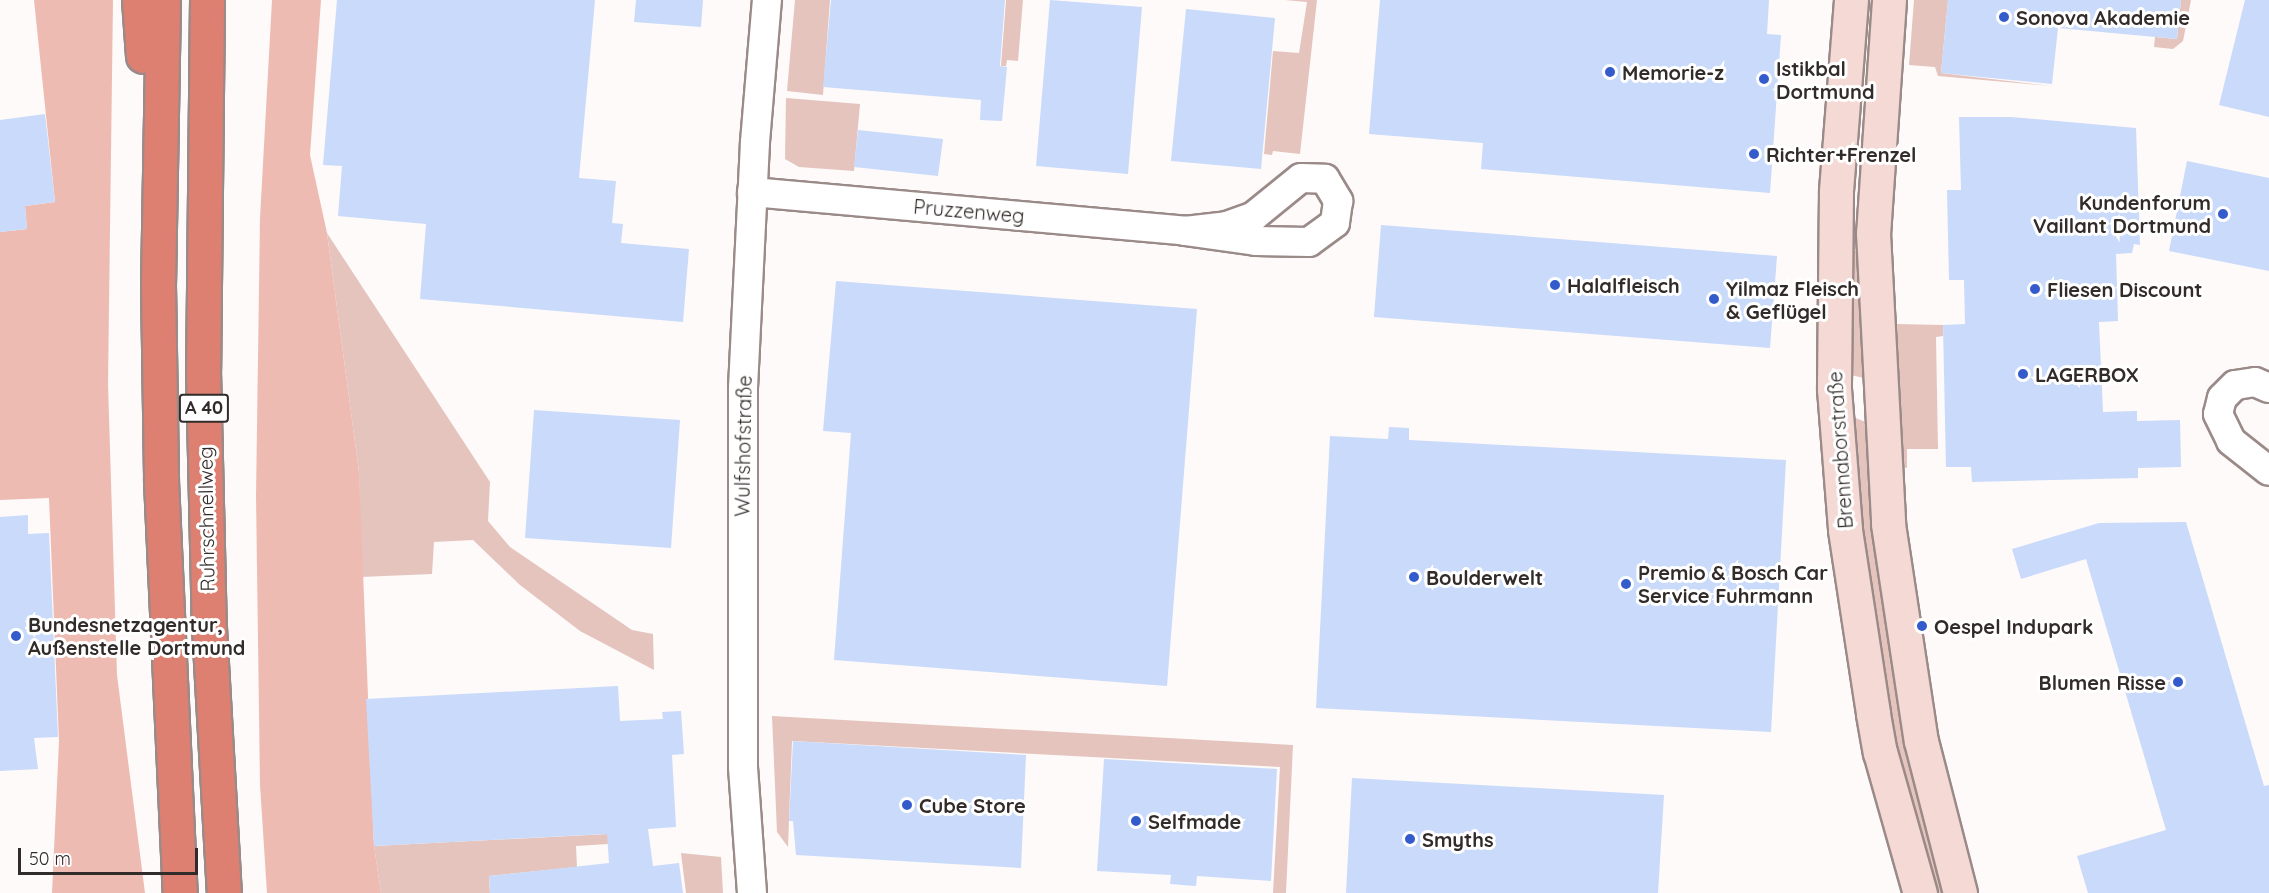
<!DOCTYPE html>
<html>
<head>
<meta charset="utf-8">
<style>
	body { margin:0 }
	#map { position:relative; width:2269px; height:893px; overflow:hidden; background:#fdfaf9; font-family:Quicksand,sans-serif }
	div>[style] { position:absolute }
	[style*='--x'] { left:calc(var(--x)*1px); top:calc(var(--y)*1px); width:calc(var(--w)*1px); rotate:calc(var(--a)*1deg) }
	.green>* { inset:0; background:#e5c4be }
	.forest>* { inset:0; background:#eebbb2 }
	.building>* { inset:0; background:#cadafa }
	.roads { filter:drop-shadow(2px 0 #9a8a88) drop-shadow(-2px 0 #9a8a88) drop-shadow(0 2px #9a8a88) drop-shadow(0 -2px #9a8a88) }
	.minor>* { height:28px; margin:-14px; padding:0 14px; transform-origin:14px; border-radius:14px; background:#fff }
	.secondary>* { height:33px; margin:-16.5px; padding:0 16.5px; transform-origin:16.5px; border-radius:16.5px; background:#f5d9d4 }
	.motorway>* { height:33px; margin:-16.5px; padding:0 16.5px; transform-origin:16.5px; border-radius:16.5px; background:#dd8071 }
	.dots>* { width:16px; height:16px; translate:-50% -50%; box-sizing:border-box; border:3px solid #fff; border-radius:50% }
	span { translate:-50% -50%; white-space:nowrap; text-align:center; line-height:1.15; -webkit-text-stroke:6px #fff; paint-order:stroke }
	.shield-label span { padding:2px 4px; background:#fff; border:2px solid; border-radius:4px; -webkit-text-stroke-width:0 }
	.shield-label { font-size:18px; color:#312b29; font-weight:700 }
	.poi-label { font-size:20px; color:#312b29; font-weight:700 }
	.left { translate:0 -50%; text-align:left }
	.right { translate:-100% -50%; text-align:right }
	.street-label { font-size:20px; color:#312b29 }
	.scale { position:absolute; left:18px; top:848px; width:180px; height:27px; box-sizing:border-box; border:3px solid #312b29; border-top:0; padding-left:8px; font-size:18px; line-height:21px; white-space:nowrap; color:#312b29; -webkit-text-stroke:4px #fff; paint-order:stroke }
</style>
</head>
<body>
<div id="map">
	<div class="green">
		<i style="clip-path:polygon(795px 0,830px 0,823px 95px,787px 91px)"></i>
		<i style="clip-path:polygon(1006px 0,1023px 0,1018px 61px,1007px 60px,1006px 66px,1001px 66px)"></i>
		<i style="clip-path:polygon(1285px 0,1317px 0,1300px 154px,1273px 151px,1272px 155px,1264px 154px,1273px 51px,1299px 53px,1307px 2px)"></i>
		<i style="clip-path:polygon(1914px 0,1948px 0,1941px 73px,2052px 86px,1938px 76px,1935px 67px,1909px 65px)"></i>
		<i style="clip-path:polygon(2181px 0,2191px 0,2183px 41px,2173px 49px,2154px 47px,2155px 37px,2177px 39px)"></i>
		<i style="clip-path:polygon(786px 98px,860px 104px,854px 171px,799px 167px,785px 159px)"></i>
		<i style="clip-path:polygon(327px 233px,490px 482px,488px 521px,510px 547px,632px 630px,653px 634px,654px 670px,580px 631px,520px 585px,473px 540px,434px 542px,432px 574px,361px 577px,359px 472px)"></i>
		<i style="clip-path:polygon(1846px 251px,1860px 251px,1864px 378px,1846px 374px)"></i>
		<i style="clip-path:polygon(1897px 324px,1943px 325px,1943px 336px,1936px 337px,1938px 449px,1907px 449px,1907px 468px,1903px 467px)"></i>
		<i style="clip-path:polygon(1853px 417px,1868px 423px,1947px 893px,1938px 893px,1876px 668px,1850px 420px)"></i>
		<i style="clip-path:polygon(772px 716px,1293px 745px,1286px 893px,1273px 893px,1280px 767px,792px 741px,788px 847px,777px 832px)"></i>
		<i style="clip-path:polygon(608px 834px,608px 844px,576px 846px,577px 867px,489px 876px,490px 893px,381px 893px,374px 846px)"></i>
		<i style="clip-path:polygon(681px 853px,721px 857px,723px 893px,686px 893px)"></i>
	</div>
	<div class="forest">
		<i style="clip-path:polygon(34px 0,113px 0,108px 384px,117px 675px,145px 893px,52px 893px,59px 741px,49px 498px,0 500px,0 232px,27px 229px,25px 206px,55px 202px)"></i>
		<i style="clip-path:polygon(272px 0,321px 0,310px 155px,327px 233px,359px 472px,374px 846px,381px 893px,267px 893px,260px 785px,256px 496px,260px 218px)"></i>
	</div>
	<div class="building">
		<i style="clip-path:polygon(337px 0,595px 0,579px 178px,616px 181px,612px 223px,623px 224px,621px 243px,689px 249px,683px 322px,420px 299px,426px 224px,338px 216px,342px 166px,323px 165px)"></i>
		<i style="clip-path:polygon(636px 0,703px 0,701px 27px,634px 22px)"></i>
		<i style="clip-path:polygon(831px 0,1005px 0,1000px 66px,1007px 67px,1002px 121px,980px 120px,981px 100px,823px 87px)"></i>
		<i style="clip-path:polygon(1050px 0,1142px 7px,1128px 174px,1036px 166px)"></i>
		<i style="clip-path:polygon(1380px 0,1769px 0,1767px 34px,1781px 35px,1770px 193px,1481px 169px,1483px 143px,1369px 134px)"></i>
		<i style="clip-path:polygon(1948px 0,2181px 0,2177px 39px,2058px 28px,2052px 84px,1941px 73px)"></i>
		<i style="clip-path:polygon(2245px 0,2269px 0,2269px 117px,2219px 105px)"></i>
		<i style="clip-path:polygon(1186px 9px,1275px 18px,1261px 169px,1171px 161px)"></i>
		<i style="clip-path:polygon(45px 114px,55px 202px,25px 206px,27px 229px,0 232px,0 120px)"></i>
		<i style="clip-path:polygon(1959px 117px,2011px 117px,2136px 128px,2140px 245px,2134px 244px,2132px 253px,2116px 254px,2118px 321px,2099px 322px,2103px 412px,2137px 411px,2137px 421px,2180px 420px,2181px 467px,2138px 468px,2138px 478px,1972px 482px,1971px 467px,1946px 467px,1943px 325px,1965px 324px,1964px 280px,1949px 280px,1947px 190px,1961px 190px)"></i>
		<i style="clip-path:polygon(858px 130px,943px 139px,938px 176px,854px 167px)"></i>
		<i style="clip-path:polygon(2187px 161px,2269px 178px,2269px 271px,2169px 251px)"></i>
		<i style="clip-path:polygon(1381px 225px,1777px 256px,1770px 348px,1374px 317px)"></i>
		<i style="clip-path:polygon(836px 281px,1197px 309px,1167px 686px,834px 660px,851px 433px,823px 431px)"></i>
		<i style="clip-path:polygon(534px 410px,680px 420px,671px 548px,525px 538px)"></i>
		<i style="clip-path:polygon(1389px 427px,1409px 428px,1409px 440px,1786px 460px,1771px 732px,1316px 708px,1330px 436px,1388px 439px)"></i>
		<i style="clip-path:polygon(28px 515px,28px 534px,49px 533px,58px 737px,34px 738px,38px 769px,0 771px,0 517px)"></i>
		<i style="clip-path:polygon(2186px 522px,2264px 786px,2269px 785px,2269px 893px,2088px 893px,2077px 856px,2166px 830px,2086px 559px,2021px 579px,2012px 549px,2099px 523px)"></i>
		<i style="clip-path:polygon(618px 686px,620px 721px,663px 719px,662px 712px,681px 711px,684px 754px,672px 755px,676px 827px,648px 829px,653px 866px,679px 863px,683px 893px,490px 893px,489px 876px,609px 863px,607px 834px,374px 846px,366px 699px)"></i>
		<i style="clip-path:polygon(793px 741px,1026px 755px,1021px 868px,796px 855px,793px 821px,789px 821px)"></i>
		<i style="clip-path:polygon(1104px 759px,1277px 769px,1271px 881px,1197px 876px,1196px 886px,1182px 885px,1170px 884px,1171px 875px,1097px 871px)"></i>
		<i style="clip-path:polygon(1352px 778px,1664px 795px,1658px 893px,1346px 893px)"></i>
	</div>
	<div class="roads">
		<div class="minor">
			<i style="--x:1301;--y:178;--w:24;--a:2"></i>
			<i style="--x:1325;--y:179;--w:26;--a:59"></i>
			<i style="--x:1338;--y:201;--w:22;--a:98"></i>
			<i style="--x:1335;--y:223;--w:32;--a:144"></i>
			<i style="--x:1309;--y:242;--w:53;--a:-178.9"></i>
			<i style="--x:1256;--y:241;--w:72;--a:-172"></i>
			<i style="--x:1185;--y:231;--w:42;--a:-6.8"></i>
			<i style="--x:1227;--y:226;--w:29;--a:-20"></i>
			<i style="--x:1254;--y:216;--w:60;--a:-39"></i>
			<i style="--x:752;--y:192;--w:435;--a:5.1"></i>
			<i style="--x:2269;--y:388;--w:15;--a:-157"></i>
			<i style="--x:2255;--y:382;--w:20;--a:171"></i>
			<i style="--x:2235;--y:385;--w:18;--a:135"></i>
			<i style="--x:2222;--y:398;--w:16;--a:104"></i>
			<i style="--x:2218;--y:414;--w:30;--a:64"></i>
			<i style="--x:2231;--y:441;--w:48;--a:38.3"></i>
			<i style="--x:752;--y:893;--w:126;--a:-94.1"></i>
			<i style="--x:743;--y:767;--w:379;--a:-90"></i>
			<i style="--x:743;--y:388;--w:246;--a:-87.2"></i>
			<i style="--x:755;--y:142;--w:143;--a:-85.2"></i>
		</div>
		<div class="secondary">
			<i style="--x:1851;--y:0;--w:193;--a:94.5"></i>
			<i style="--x:1836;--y:192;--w:197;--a:90.6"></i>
			<i style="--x:1834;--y:389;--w:141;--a:85.5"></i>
			<i style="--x:1845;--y:530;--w:186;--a:81.3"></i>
			<i style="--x:1873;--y:714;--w:39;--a:80"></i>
			<i style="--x:1880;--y:752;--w:147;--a:74.2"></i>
			<i style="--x:1889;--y:0;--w:234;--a:93.9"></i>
			<i style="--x:1873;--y:233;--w:291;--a:87"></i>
			<i style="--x:1888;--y:524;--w:219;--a:81.4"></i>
			<i style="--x:1921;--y:741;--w:157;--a:75.6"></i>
		</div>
		<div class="motorway">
			<i style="--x:139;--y:0;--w:56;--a:85.9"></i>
			<i style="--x:163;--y:0;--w:285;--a:91"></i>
			<i style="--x:158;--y:285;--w:196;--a:89.1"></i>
			<i style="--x:161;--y:481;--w:412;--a:87.4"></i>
			<i style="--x:207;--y:0;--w:370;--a:90.6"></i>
			<i style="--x:203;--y:370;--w:257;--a:88.7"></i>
			<i style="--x:209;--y:627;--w:266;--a:86.8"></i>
		</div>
	</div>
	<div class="dots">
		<i style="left:2004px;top:17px;background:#345bcc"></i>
		<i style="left:1610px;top:72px;background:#345bcc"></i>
		<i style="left:1764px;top:79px;background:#345bcc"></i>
		<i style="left:1754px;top:154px;background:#345bcc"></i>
		<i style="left:2223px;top:214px;background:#345bcc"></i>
		<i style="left:1555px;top:285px;background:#345bcc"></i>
		<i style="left:2035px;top:289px;background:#345bcc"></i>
		<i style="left:1714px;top:299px;background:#345bcc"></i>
		<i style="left:2023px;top:374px;background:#345bcc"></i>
		<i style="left:1414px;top:577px;background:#345bcc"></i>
		<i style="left:1626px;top:584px;background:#345bcc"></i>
		<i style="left:1922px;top:626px;background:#345bcc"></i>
		<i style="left:16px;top:636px;background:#345bcc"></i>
		<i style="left:2178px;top:682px;background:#345bcc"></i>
		<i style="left:907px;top:805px;background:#345bcc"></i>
		<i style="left:1136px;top:821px;background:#345bcc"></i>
		<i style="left:1410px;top:839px;background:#345bcc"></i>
	</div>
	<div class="shield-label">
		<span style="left:204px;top:408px">A 40</span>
	</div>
	<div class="poi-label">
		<span class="left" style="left:2016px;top:17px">Sonova Akademie</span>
		<span class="left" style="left:1776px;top:80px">Istikbal<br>Dortmund</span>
		<span class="left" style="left:1622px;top:72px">Memorie-z</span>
		<span class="left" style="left:1766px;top:154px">Richter+Frenzel</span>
		<span class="right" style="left:2211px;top:214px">Kundenforum<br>Vaillant Dortmund</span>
		<span class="left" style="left:1567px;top:285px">Halalfleisch</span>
		<span class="left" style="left:1726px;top:300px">Yilmaz Fleisch<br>&amp; Geflügel</span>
		<span class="left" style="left:2047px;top:289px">Fliesen Discount</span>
		<span class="left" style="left:2035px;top:374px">LAGERBOX</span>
		<span class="left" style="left:1638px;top:584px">Premio &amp; Bosch Car<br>Service Fuhrmann</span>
		<span class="left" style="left:1426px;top:577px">Boulderwelt</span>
		<span class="left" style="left:28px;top:636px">Bundesnetzagentur,<br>Außenstelle Dortmund</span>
		<span class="left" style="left:1934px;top:626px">Oespel Indupark</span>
		<span class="right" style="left:2166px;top:682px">Blumen Risse</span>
		<span class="left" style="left:919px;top:805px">Cube Store</span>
		<span class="left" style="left:1148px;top:821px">Selfmade</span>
		<span class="left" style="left:1422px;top:839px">Smyths</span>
	</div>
	<div class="street-label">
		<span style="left:969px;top:211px;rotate:5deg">Pruzzenweg</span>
		<span style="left:743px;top:446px;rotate:-89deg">Wulfshofstraße</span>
		<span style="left:1840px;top:450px;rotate:-94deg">Brennaborstraße</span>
		<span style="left:206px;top:519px;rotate:-91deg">Ruhrschnellweg</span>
	</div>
	<div class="scale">50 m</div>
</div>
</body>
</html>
